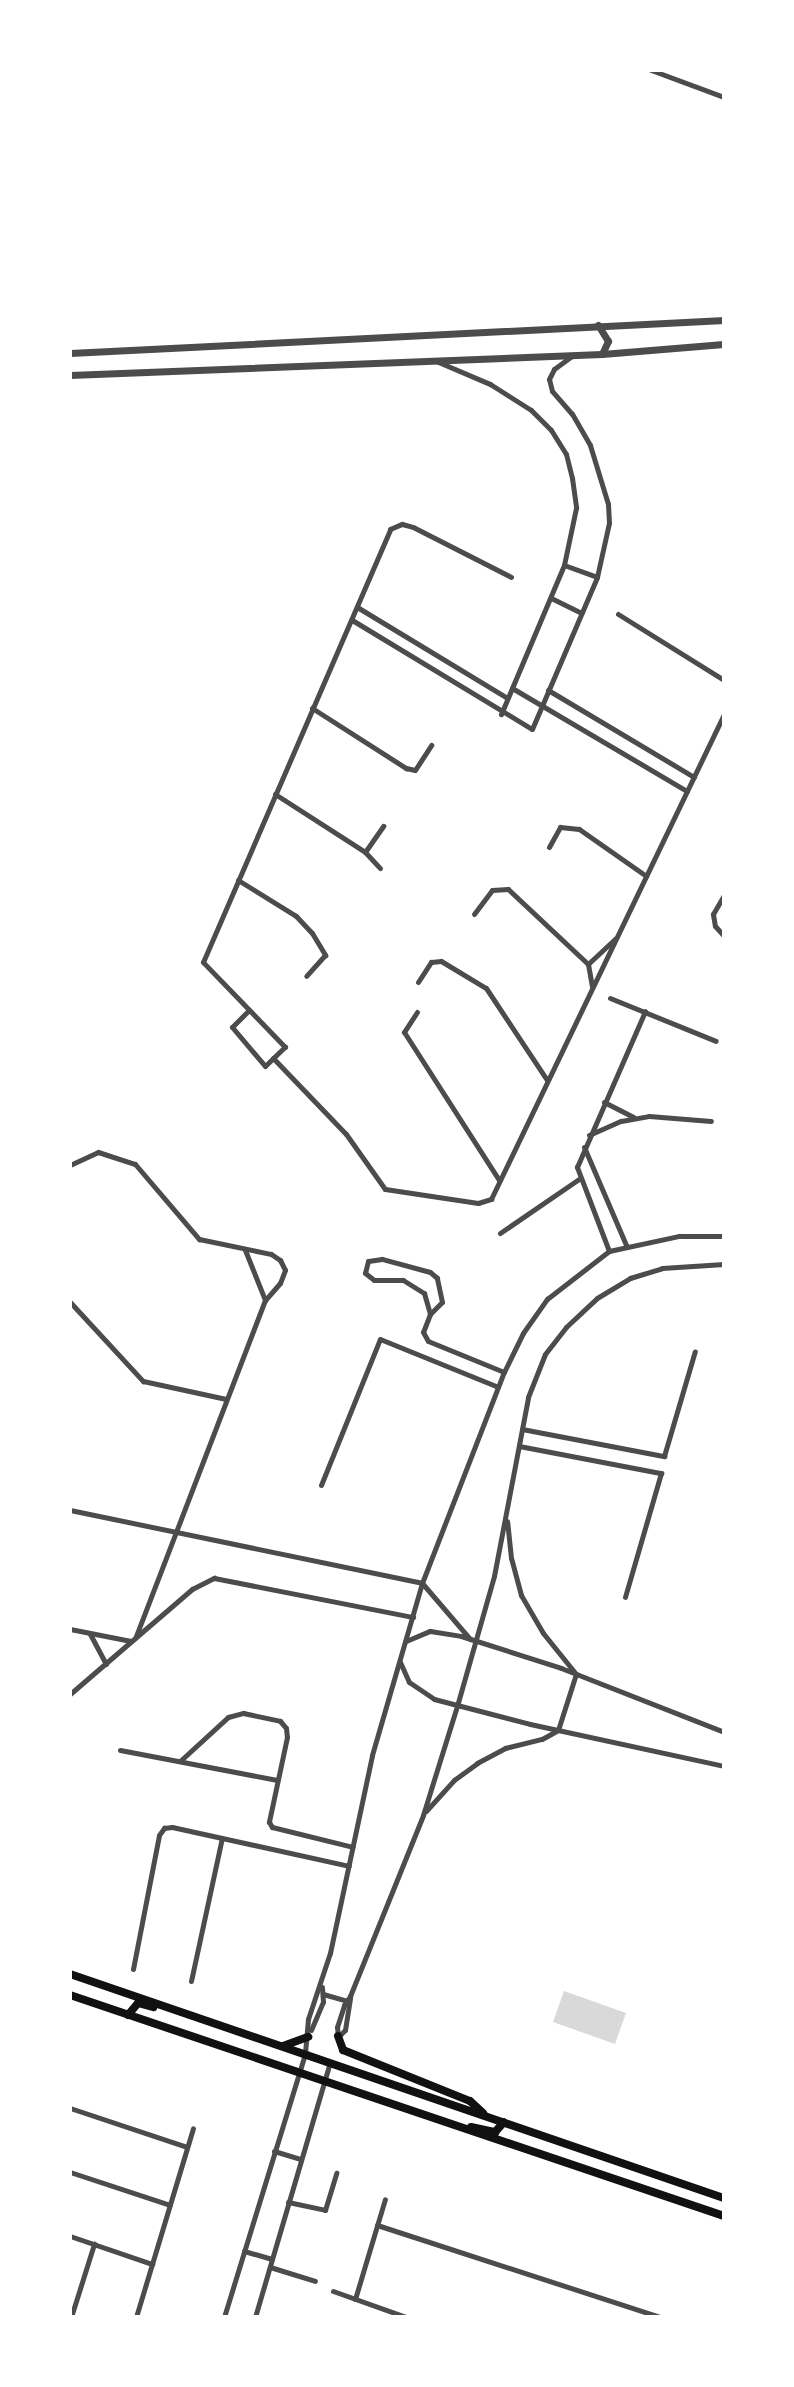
<!DOCTYPE html>
<html>
<head>
<meta charset="utf-8">
<style>
	body { margin:0 }
	#map { position:relative; width:794px; height:2387px; overflow:hidden; background:#fff; font-family:"DM Sans",sans-serif }
	div>[style] { position:absolute }
	[style*='--x'] { left:calc(var(--x)*1px); top:calc(var(--y)*1px); width:calc(var(--w)*1px); rotate:calc(var(--a)*1deg) }
	.water>* { inset:0; background:#d9d9d9 }
	.minor>* { height:5px; margin:-2.5px; padding:0 2.5px; transform-origin:2.5px; border-radius:2.5px; background:#4c4c4c }
	.tertiary>* { height:7px; margin:-3.5px; padding:0 3.5px; transform-origin:3.5px; border-radius:3.5px; background:#4c4c4c }
	.secondary>* { height:8px; margin:-4px; padding:0 4px; transform-origin:4px; border-radius:4px; background:#111 }
	span { translate:-50% -50%; white-space:nowrap; text-align:center; line-height:1.15; -webkit-text-stroke:8px #fff; paint-order:stroke }
	.frame { position:absolute; inset:0; border:72px solid #fff; pointer-events:none }
</style>
</head>
<body>
<div id="map">
	<div class="water">
		<i style="clip-path:polygon(564px 1991px,626px 2013px,615px 2044px,553px 2022px)"></i>
	</div>
	<div class="minor">
		<i style="--x:651;--y:70;--w:78;--a:20.3"></i>
		<i style="--x:436;--y:361;--w:59;--a:23.1"></i>
		<i style="--x:490;--y:384;--w:49;--a:32.4"></i>
		<i style="--x:531;--y:410;--w:28;--a:45"></i>
		<i style="--x:551;--y:430;--w:28;--a:58"></i>
		<i style="--x:566;--y:454;--w:25;--a:76"></i>
		<i style="--x:572;--y:478;--w:30;--a:82"></i>
		<i style="--x:576;--y:508;--w:58;--a:101.9"></i>
		<i style="--x:564;--y:565;--w:162;--a:112.9"></i>
		<i style="--x:564;--y:565;--w:35;--a:20"></i>
		<i style="--x:551;--y:598;--w:34;--a:26"></i>
		<i style="--x:357;--y:607;--w:175;--a:31.2"></i>
		<i style="--x:618;--y:614;--w:125;--a:31.9"></i>
		<i style="--x:352;--y:620;--w:210;--a:31.2"></i>
		<i style="--x:532;--y:729;--w:165;--a:-66.8"></i>
		<i style="--x:597;--y:577;--w:55;--a:-77.5"></i>
		<i style="--x:609;--y:523;--w:19;--a:-93"></i>
		<i style="--x:608;--y:504;--w:62;--a:-107"></i>
		<i style="--x:590;--y:445;--w:36;--a:-120"></i>
		<i style="--x:572;--y:414;--w:30;--a:-131"></i>
		<i style="--x:552;--y:391;--w:12;--a:-104"></i>
		<i style="--x:549;--y:379;--w:11;--a:-63"></i>
		<i style="--x:554;--y:369;--w:22;--a:-36"></i>
		<i style="--x:512;--y:688;--w:203;--a:30.5"></i>
		<i style="--x:548;--y:690;--w:170;--a:30.8"></i>
		<i style="--x:312;--y:708;--w:112;--a:32.6"></i>
		<i style="--x:406;--y:768;--w:9;--a:13"></i>
		<i style="--x:415;--y:770;--w:30;--a:-57"></i>
		<i style="--x:275;--y:794;--w:107;--a:32.8"></i>
		<i style="--x:365;--y:852;--w:22;--a:47"></i>
		<i style="--x:549;--y:847;--w:23;--a:-61"></i>
		<i style="--x:560;--y:827;--w:19;--a:6"></i>
		<i style="--x:579;--y:829;--w:82;--a:35"></i>
		<i style="--x:365;--y:852;--w:32;--a:-55"></i>
		<i style="--x:238;--y:880;--w:68;--a:31.8"></i>
		<i style="--x:296;--y:916;--w:23;--a:47"></i>
		<i style="--x:312;--y:933;--w:26;--a:59"></i>
		<i style="--x:325;--y:955;--w:28;--a:132"></i>
		<i style="--x:724;--y:895;--w:22;--a:120"></i>
		<i style="--x:713;--y:914;--w:12;--a:81"></i>
		<i style="--x:715;--y:926;--w:13;--a:48"></i>
		<i style="--x:474;--y:914;--w:30;--a:-53"></i>
		<i style="--x:492;--y:890;--w:16;--a:-4"></i>
		<i style="--x:508;--y:889;--w:110;--a:43.2"></i>
		<i style="--x:588;--y:964;--w:23;--a:80"></i>
		<i style="--x:588;--y:964;--w:37;--a:-43"></i>
		<i style="--x:418;--y:982;--w:24;--a:-57"></i>
		<i style="--x:431;--y:962;--w:10;--a:-6"></i>
		<i style="--x:441;--y:961;--w:52;--a:31"></i>
		<i style="--x:486;--y:988;--w:110;--a:56.5"></i>
		<i style="--x:610;--y:998;--w:114;--a:22.1"></i>
		<i style="--x:249;--y:1010;--w:24;--a:135"></i>
		<i style="--x:232;--y:1027;--w:51;--a:49.8"></i>
		<i style="--x:265;--y:1066;--w:28;--a:-44"></i>
		<i style="--x:285;--y:1047;--w:118;--a:-134"></i>
		<i style="--x:203;--y:962;--w:472;--a:-66.6"></i>
		<i style="--x:390;--y:529;--w:13;--a:-23"></i>
		<i style="--x:402;--y:524;--w:11;--a:15"></i>
		<i style="--x:413;--y:527;--w:110;--a:27"></i>
		<i style="--x:417;--y:1012;--w:24;--a:123"></i>
		<i style="--x:404;--y:1032;--w:176;--a:57.3"></i>
		<i style="--x:273;--y:1058;--w:105;--a:46.2"></i>
		<i style="--x:346;--y:1134;--w:67;--a:54.7"></i>
		<i style="--x:385;--y:1189;--w:94;--a:8.6"></i>
		<i style="--x:478;--y:1203;--w:14;--a:-17"></i>
		<i style="--x:491;--y:1199;--w:538;--a:-64.34"></i>
		<i style="--x:604;--y:1102;--w:33;--a:27"></i>
		<i style="--x:589;--y:1135;--w:35;--a:-24"></i>
		<i style="--x:621;--y:1121;--w:28;--a:-10"></i>
		<i style="--x:649;--y:1116;--w:62;--a:4.6"></i>
		<i style="--x:584;--y:1147;--w:107;--a:66.8"></i>
		<i style="--x:70;--y:1165;--w:31;--a:-25"></i>
		<i style="--x:98;--y:1152;--w:39;--a:18"></i>
		<i style="--x:135;--y:1164;--w:99;--a:49.5"></i>
		<i style="--x:199;--y:1239;--w:74;--a:11.8"></i>
		<i style="--x:271;--y:1254;--w:11;--a:34"></i>
		<i style="--x:280;--y:1260;--w:11;--a:63"></i>
		<i style="--x:285;--y:1270;--w:14;--a:111"></i>
		<i style="--x:280;--y:1283;--w:23;--a:131"></i>
		<i style="--x:265;--y:1300;--w:362;--a:111"></i>
		<i style="--x:500;--y:1233;--w:96;--a:-34.4"></i>
		<i style="--x:245;--y:1250;--w:54;--a:68.2"></i>
		<i style="--x:609;--y:1251;--w:90;--a:-110.9"></i>
		<i style="--x:577;--y:1167;--w:170;--a:-66.4"></i>
		<i style="--x:70;--y:1302;--w:108;--a:47.3"></i>
		<i style="--x:143;--y:1381;--w:85;--a:12.2"></i>
		<i style="--x:430;--y:1314;--w:17;--a:-45"></i>
		<i style="--x:442;--y:1302;--w:25;--a:-102"></i>
		<i style="--x:437;--y:1278;--w:9;--a:-139"></i>
		<i style="--x:430;--y:1272;--w:50;--a:-164.8"></i>
		<i style="--x:382;--y:1259;--w:14;--a:172"></i>
		<i style="--x:368;--y:1261;--w:12;--a:104"></i>
		<i style="--x:365;--y:1273;--w:11;--a:38"></i>
		<i style="--x:374;--y:1280;--w:29;--a:0"></i>
		<i style="--x:403;--y:1280;--w:25;--a:32"></i>
		<i style="--x:424;--y:1293;--w:22;--a:74"></i>
		<i style="--x:430;--y:1314;--w:19;--a:111"></i>
		<i style="--x:423;--y:1332;--w:10;--a:61"></i>
		<i style="--x:428;--y:1341;--w:82;--a:22.2"></i>
		<i style="--x:522;--y:1429;--w:145;--a:10.8"></i>
		<i style="--x:664;--y:1456;--w:109;--a:-73.6"></i>
		<i style="--x:519;--y:1446;--w:145;--a:10.8"></i>
		<i style="--x:661;--y:1473;--w:129;--a:106.2"></i>
		<i style="--x:321;--y:1485;--w:157;--a:-68"></i>
		<i style="--x:380;--y:1339;--w:127;--a:22.1"></i>
		<i style="--x:70;--y:1510;--w:359;--a:11.7"></i>
		<i style="--x:422;--y:1583;--w:74;--a:49.4"></i>
		<i style="--x:70;--y:1629;--w:62;--a:11.1"></i>
		<i style="--x:90;--y:1634;--w:34;--a:62"></i>
		<i style="--x:406;--y:1641;--w:26;--a:-23"></i>
		<i style="--x:430;--y:1631;--w:31;--a:9"></i>
		<i style="--x:461;--y:1636;--w:105;--a:17.7"></i>
		<i style="--x:561;--y:1668;--w:175;--a:21.4"></i>
		<i style="--x:400;--y:1662;--w:22;--a:66"></i>
		<i style="--x:409;--y:1682;--w:30;--a:34"></i>
		<i style="--x:434;--y:1699;--w:99;--a:14.6"></i>
		<i style="--x:530;--y:1724;--w:198;--a:12.2"></i>
		<i style="--x:70;--y:1694;--w:161;--a:-40.7"></i>
		<i style="--x:192;--y:1589;--w:25;--a:-27"></i>
		<i style="--x:214;--y:1578;--w:203;--a:11.1"></i>
		<i style="--x:120;--y:1750;--w:160;--a:10.8"></i>
		<i style="--x:180;--y:1761;--w:65;--a:-42.5"></i>
		<i style="--x:228;--y:1717;--w:16;--a:-15"></i>
		<i style="--x:243;--y:1713;--w:38;--a:12"></i>
		<i style="--x:280;--y:1721;--w:9;--a:49"></i>
		<i style="--x:286;--y:1728;--w:9;--a:84"></i>
		<i style="--x:287;--y:1737;--w:87;--a:102"></i>
		<i style="--x:269;--y:1822;--w:6;--a:59"></i>
		<i style="--x:272;--y:1827;--w:83;--a:13.9"></i>
		<i style="--x:426;--y:1811;--w:42;--a:-47.9"></i>
		<i style="--x:454;--y:1780;--w:29;--a:-36"></i>
		<i style="--x:477;--y:1763;--w:32;--a:-28"></i>
		<i style="--x:505;--y:1748;--w:38;--a:-14"></i>
		<i style="--x:542;--y:1739;--w:18;--a:-29"></i>
		<i style="--x:558;--y:1730;--w:59;--a:-72.2"></i>
		<i style="--x:576;--y:1674;--w:53;--a:-128.8"></i>
		<i style="--x:543;--y:1633;--w:44;--a:-120.1"></i>
		<i style="--x:521;--y:1595;--w:38;--a:-105"></i>
		<i style="--x:511;--y:1558;--w:37;--a:-96"></i>
		<i style="--x:133;--y:1969;--w:136;--a:-79"></i>
		<i style="--x:159;--y:1835;--w:9;--a:-54"></i>
		<i style="--x:164;--y:1828;--w:8;--a:-7"></i>
		<i style="--x:172;--y:1827;--w:181;--a:12.4"></i>
		<i style="--x:191;--y:1981;--w:146;--a:-77.8"></i>
		<i style="--x:323;--y:1994;--w:26;--a:16"></i>
		<i style="--x:311;--y:2030;--w:30;--a:-67"></i>
		<i style="--x:323;--y:2002;--w:15;--a:-94"></i>
		<i style="--x:338;--y:2036;--w:9;--a:-96"></i>
		<i style="--x:337;--y:2027;--w:23;--a:-72"></i>
		<i style="--x:344;--y:2005;--w:11;--a:-56"></i>
		<i style="--x:350;--y:1996;--w:195;--a:-68"></i>
		<i style="--x:423;--y:1815;--w:114;--a:-72.7"></i>
		<i style="--x:457;--y:1706;--w:135;--a:-74.1"></i>
		<i style="--x:494;--y:1576;--w:182;--a:-79.2"></i>
		<i style="--x:528;--y:1397;--w:46;--a:-68.4"></i>
		<i style="--x:545;--y:1354;--w:34;--a:-52"></i>
		<i style="--x:566;--y:1327;--w:42;--a:-43.1"></i>
		<i style="--x:597;--y:1298;--w:39;--a:-31"></i>
		<i style="--x:630;--y:1278;--w:34;--a:-17"></i>
		<i style="--x:662;--y:1268;--w:62;--a:-3.7"></i>
		<i style="--x:339;--y:2036;--w:8;--a:-45"></i>
		<i style="--x:345;--y:2030;--w:33;--a:-81"></i>
		<i style="--x:70;--y:2108;--w:123;--a:18.4"></i>
		<i style="--x:274;--y:2151;--w:28;--a:17"></i>
		<i style="--x:70;--y:2172;--w:105;--a:18.3"></i>
		<i style="--x:288;--y:2202;--w:38;--a:12"></i>
		<i style="--x:325;--y:2210;--w:39;--a:-73"></i>
		<i style="--x:377;--y:2225;--w:298;--a:18"></i>
		<i style="--x:70;--y:2236;--w:87;--a:18.9"></i>
		<i style="--x:244;--y:2251;--w:29;--a:16"></i>
		<i style="--x:270;--y:2267;--w:47;--a:17.3"></i>
		<i style="--x:333;--y:2291;--w:77;--a:19.6"></i>
		<i style="--x:355;--y:2299;--w:104;--a:-73.3"></i>
		<i style="--x:71;--y:2317;--w:77;--a:-72.5"></i>
		<i style="--x:136;--y:2317;--w:197;--a:-73.2"></i>
		<i style="--x:224;--y:2317;--w:276;--a:-72.9"></i>
		<i style="--x:305;--y:2053;--w:34;--a:-85"></i>
		<i style="--x:308;--y:2019;--w:70;--a:-71.6"></i>
		<i style="--x:330;--y:1953;--w:202;--a:-78"></i>
		<i style="--x:372;--y:1755;--w:179;--a:-73.8"></i>
		<i style="--x:422;--y:1583;--w:226;--a:-68.8"></i>
		<i style="--x:504;--y:1372;--w:43;--a:-64"></i>
		<i style="--x:523;--y:1333;--w:42;--a:-54.8"></i>
		<i style="--x:547;--y:1299;--w:78;--a:-37.7"></i>
		<i style="--x:609;--y:1251;--w:72;--a:-12.1"></i>
		<i style="--x:679;--y:1236;--w:45;--a:0"></i>
		<i style="--x:255;--y:2317;--w:266;--a:-73.6"></i>
	</div>
	<div class="tertiary">
		<i style="--x:598;--y:325;--w:19;--a:58"></i>
		<i style="--x:608;--y:341;--w:14;--a:115"></i>
		<i style="--x:70;--y:353;--w:655;--a:-2.89"></i>
		<i style="--x:70;--y:375;--w:532;--a:-2.26"></i>
		<i style="--x:602;--y:354;--w:122;--a:-4.7"></i>
	</div>
	<div class="secondary">
		<i style="--x:70;--y:1974;--w:691;--a:18.91"></i>
		<i style="--x:70;--y:1995;--w:690;--a:18.67"></i>
		<i style="--x:128;--y:2015;--w:16;--a:-50"></i>
		<i style="--x:138;--y:2003;--w:16;--a:15"></i>
		<i style="--x:338;--y:2036;--w:15;--a:70"></i>
		<i style="--x:343;--y:2050;--w:137;--a:21.9"></i>
		<i style="--x:470;--y:2101;--w:18;--a:43"></i>
		<i style="--x:283;--y:2046;--w:27;--a:-20"></i>
		<i style="--x:471;--y:2127;--w:25;--a:12"></i>
		<i style="--x:495;--y:2132;--w:13;--a:-48"></i>
	</div>
	<div class="frame"></div>
</div>
</body>
</html>
